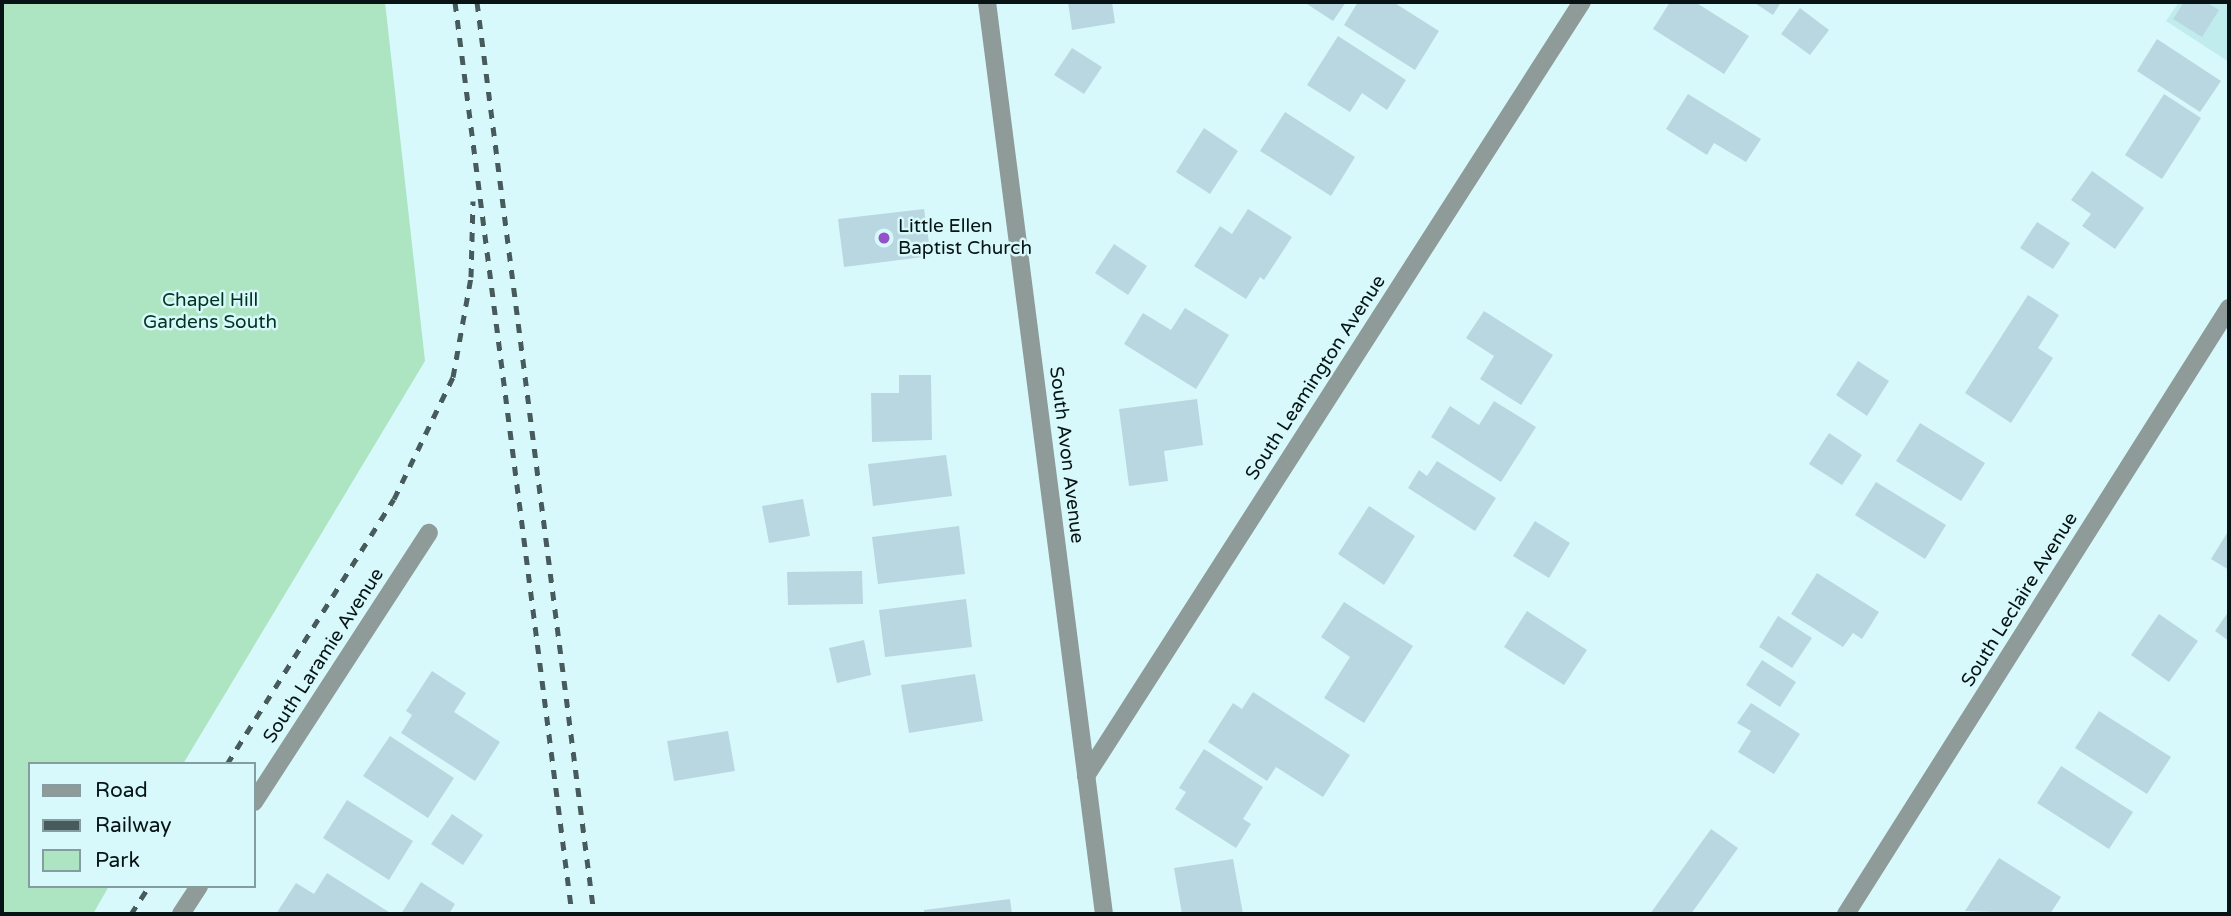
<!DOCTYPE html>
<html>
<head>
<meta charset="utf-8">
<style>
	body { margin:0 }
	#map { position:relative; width:2231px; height:916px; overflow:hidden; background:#d8f9fb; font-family:"Varela Round",sans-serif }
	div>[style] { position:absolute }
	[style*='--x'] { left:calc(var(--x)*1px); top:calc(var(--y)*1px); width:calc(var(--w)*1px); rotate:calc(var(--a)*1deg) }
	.built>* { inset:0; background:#c1ecee }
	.green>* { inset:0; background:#ade4c2 }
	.building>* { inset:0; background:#b9d7e1 }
	.minor>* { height:18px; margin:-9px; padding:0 9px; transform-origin:9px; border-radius:9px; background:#8e9b98 }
	.rail>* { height:5px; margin-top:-2.5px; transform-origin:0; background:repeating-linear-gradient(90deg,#485b5c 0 9px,transparent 0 18px) }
	.dots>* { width:19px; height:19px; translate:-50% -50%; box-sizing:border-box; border:4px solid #d8f9fb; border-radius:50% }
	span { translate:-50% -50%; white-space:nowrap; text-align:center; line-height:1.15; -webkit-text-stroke:5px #d8f9fb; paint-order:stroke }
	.poi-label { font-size:19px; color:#071314 }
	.left { translate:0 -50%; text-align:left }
	.park-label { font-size:19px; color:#01341d }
	.street-label { font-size:19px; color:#071314 }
	.frame { position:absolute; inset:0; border:4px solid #071314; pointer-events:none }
	.legend { position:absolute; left:28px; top:762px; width:228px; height:126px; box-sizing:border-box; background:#d8f9fb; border:2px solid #849d9f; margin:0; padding:9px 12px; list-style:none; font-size:21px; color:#071314 }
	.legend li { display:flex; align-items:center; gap:14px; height:35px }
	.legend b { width:35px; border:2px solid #849d9f }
</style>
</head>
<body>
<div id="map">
	<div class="built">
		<i style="clip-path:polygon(2179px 2px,2229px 2px,2229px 62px,2166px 21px)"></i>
	</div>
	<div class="green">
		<i style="clip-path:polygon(2px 2px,385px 2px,425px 361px,183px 764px,30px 764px,30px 886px,109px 886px,93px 914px,2px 914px)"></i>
	</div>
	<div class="building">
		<i style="clip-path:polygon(1068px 2px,1112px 2px,1115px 23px,1072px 30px)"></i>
		<i style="clip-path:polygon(1304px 2px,1346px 2px,1333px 21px)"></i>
		<i style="clip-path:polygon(1358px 2px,1393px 2px,1439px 31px,1415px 70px,1344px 25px)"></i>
		<i style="clip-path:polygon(1670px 2px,1695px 2px,1749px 36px,1724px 74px,1653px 29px)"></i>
		<i style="clip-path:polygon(1753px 2px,1781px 2px,1773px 15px)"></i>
		<i style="clip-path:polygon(2184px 2px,2206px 2px,2219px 10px,2202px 37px,2173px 19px)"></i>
		<i style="clip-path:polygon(1800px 8px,1829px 30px,1810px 55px,1781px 34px)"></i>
		<i style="clip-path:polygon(1338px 36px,1406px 80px,1387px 110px,1362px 93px,1350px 112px,1307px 85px)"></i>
		<i style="clip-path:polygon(2157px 39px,2221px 81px,2200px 112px,2137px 71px)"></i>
		<i style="clip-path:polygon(1072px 48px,1102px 67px,1084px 94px,1054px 75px)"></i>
		<i style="clip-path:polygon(1688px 94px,1761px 139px,1746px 162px,1714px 143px,1707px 155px,1666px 129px)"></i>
		<i style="clip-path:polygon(2164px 94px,2201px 118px,2162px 179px,2125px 155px)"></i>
		<i style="clip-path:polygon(1285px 112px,1355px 157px,1331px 196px,1260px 151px)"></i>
		<i style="clip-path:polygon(1204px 128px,1238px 151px,1210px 194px,1176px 172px)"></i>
		<i style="clip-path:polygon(2092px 171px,2144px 208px,2115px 249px,2082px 226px,2091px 214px,2071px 200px)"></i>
		<i style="clip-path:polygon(924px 209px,931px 256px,844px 267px,838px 219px)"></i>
		<i style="clip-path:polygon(1248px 209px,1292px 237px,1264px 280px,1260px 277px,1246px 299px,1194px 266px,1220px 226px,1232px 234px)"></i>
		<i style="clip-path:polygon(2037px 222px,2070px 243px,2053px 269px,2020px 248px)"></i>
		<i style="clip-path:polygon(1114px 244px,1147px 266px,1128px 295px,1095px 273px)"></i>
		<i style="clip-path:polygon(2028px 295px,2059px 315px,2038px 348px,2053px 358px,2011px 423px,1965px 393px)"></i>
		<i style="clip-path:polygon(1185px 308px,1229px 335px,1196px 389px,1124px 344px,1143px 313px,1171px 330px)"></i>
		<i style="clip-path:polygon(1484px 311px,1553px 355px,1521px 405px,1480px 379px,1494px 356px,1466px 338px)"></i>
		<i style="clip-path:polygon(1858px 361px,1889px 381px,1867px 416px,1836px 395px)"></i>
		<i style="clip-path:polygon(899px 375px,931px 375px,932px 440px,872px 442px,871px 393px,899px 393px)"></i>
		<i style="clip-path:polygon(1197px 399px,1203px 445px,1164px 451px,1168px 481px,1129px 486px,1119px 409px)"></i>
		<i style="clip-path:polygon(1494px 401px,1536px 427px,1501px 482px,1431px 437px,1450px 406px,1479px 425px)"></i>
		<i style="clip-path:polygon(1920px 423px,1985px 463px,1961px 501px,1896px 461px)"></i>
		<i style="clip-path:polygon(1829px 433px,1862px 455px,1842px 485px,1809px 464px)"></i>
		<i style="clip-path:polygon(946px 455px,952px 496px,873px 506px,868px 464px)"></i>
		<i style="clip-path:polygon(1437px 461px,1496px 498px,1475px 531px,1408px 488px,1419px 470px,1427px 476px)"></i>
		<i style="clip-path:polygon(1876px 482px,1946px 525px,1925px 559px,1855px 515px)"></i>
		<i style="clip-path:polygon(803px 499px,810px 536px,769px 543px,762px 506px)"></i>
		<i style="clip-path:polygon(1369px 506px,1415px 536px,1384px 585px,1338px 554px)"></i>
		<i style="clip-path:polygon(1535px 521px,1570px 543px,1549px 578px,1513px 556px)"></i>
		<i style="clip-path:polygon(959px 526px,965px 574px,878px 584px,872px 537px)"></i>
		<i style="clip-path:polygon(2229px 530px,2229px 570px,2211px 559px)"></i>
		<i style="clip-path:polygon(862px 571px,863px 604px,788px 605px,787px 572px)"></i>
		<i style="clip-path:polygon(1817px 573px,1879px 612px,1862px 639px,1853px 633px,1843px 647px,1791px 614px)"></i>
		<i style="clip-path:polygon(966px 599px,972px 647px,885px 657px,879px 610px)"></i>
		<i style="clip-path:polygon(1344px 602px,1413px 646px,1364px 723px,1324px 698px,1350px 657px,1321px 637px)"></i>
		<i style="clip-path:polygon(1527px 611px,1587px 650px,1564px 685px,1504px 647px)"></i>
		<i style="clip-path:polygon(2229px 611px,2229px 641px,2215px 631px)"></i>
		<i style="clip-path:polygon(2159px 614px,2198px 641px,2169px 682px,2131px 655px)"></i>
		<i style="clip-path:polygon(1778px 616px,1812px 638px,1792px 668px,1759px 647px)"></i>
		<i style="clip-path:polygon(864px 640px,871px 675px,837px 683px,829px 648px)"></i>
		<i style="clip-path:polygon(1762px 660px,1796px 682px,1780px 707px,1746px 685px)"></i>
		<i style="clip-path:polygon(432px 671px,466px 693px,454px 712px,500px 742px,475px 781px,401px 733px,412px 715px,406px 711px)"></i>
		<i style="clip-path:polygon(975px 674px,983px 721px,909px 733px,901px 685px)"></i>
		<i style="clip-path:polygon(1253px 692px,1350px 755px,1323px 797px,1276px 767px,1267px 781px,1208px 742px,1233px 703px,1242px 709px)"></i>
		<i style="clip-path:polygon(1751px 703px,1800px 734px,1774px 774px,1738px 752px,1751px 731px,1737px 723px)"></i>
		<i style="clip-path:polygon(2099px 711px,2171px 757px,2147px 794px,2075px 748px)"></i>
		<i style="clip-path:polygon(728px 731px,735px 771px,674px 781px,667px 741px)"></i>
		<i style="clip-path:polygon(390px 736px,454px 778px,428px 818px,363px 776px)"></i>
		<i style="clip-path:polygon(1204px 749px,1263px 787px,1243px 819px,1251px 824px,1236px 848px,1175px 809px,1186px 792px,1179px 788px)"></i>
		<i style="clip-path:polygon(2061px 766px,2133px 812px,2109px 849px,2037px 803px)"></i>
		<i style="clip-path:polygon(347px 800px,413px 841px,389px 880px,323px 838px)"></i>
		<i style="clip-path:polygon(452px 814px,483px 835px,463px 865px,431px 844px)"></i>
		<i style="clip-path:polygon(1711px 829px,1738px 848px,1691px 914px,1650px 914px)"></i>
		<i style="clip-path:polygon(1999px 858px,2061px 897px,2050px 914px,1965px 911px)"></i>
		<i style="clip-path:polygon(1233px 859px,1243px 914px,1182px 914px,1174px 868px)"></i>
		<i style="clip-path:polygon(327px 873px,392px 914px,276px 914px,296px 883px,314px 894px)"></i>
		<i style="clip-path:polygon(421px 882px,455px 904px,449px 914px,401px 914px)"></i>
		<i style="clip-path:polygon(1010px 899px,1012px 914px,924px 914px,924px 910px)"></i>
	</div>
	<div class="minor">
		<i style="--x:987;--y:2;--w:919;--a:82.69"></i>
		<i style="--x:1086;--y:776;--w:919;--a:-57.35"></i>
		<i style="--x:254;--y:802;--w:321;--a:-57"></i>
		<i style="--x:181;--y:914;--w:33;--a:-57"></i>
		<i style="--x:1846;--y:914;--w:717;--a:-57.71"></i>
	</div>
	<div class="rail">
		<i style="--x:455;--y:2;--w:919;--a:82.69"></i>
		<i style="--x:477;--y:2;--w:919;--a:82.69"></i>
		<i style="--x:227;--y:764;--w:313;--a:-57.8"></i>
		<i style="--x:394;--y:499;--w:136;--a:-64.2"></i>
		<i style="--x:453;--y:377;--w:102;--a:-79.8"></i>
		<i style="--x:471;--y:277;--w:76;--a:-88.5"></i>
		<i style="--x:131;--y:914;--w:33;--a:-57"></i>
	</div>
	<div class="dots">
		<i style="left:884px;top:238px;background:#9253c9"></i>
	</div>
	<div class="poi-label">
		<span class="left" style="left:898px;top:238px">Little Ellen<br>Baptist Church</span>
	</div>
	<div class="park-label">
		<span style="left:210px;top:312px">Chapel Hill<br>Gardens South</span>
	</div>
	<div class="street-label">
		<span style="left:1316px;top:378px;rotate:-57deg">South Leamington Avenue</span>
		<span style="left:1066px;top:455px;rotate:83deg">South Avon Avenue</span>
		<span style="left:2020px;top:600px;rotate:-58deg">South Leclaire Avenue</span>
		<span style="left:324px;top:656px;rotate:-57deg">South Laramie Avenue</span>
	</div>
	<div class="frame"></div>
	<ul class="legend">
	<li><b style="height:9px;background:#8e9b98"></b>Road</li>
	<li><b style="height:9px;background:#485b5c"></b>Railway</li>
	<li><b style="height:19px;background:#ade4c2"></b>Park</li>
	</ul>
</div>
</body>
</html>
